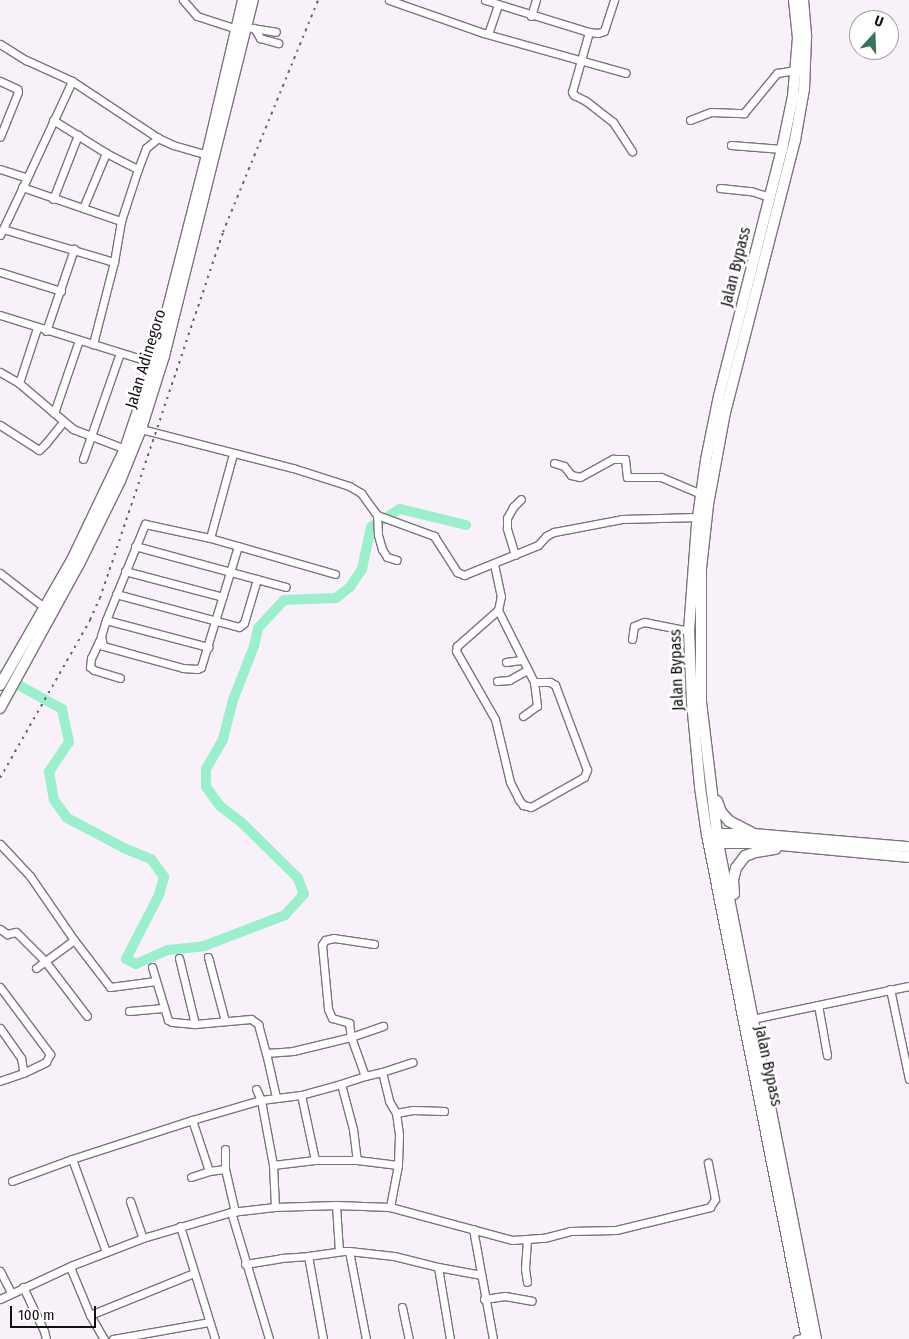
<!DOCTYPE html>
<html>
<head>
<meta charset="utf-8">
<style>
	body { margin:0 }
	#map { position:relative; width:909px; height:1339px; overflow:hidden; background:#f9f1fa; font-family:"Fira Sans Condensed",sans-serif }
	div>[style] { position:absolute }
	[style*='--x'] { left:calc(var(--x)*1px); top:calc(var(--y)*1px); width:calc(var(--w)*1px); rotate:calc(var(--a)*1deg) }
	.river>* { height:10px; margin:-5px; padding:0 5px; transform-origin:5px; border-radius:5px; background:#9aefcc }
	.roads { filter:drop-shadow(1px 0 #7c747c) drop-shadow(-1px 0 #7c747c) drop-shadow(0 1px #7c747c) drop-shadow(0 -1px #7c747c) }
	.minor>* { height:7px; margin:-3.5px; padding:0 3.5px; transform-origin:3.5px; border-radius:3.5px; background:#fff }
	.highway>* { height:10px; margin:-5px; padding:0 5px; transform-origin:5px; border-radius:5px; background:#fff }
	.rail>* { height:2px; margin-top:-1px; transform-origin:0; background:repeating-linear-gradient(90deg,#696469 0 2.5px,transparent 0 7.5px) }
	span { translate:-50% -50%; white-space:nowrap; text-align:center; line-height:1.15; -webkit-text-stroke:5px #fff; paint-order:stroke }
	.street-label { font-size:16px; color:#131013 }
	.north { position:absolute; left:849px; top:10px; width:50px; height:50px; box-sizing:border-box; background:#fff; border:1px solid #a19fa1; border-radius:50%; rotate:20deg; font-size:14px; font-weight:700; line-height:20px; text-align:center; color:#131013 }
	.north::after { content:''; display:block; margin:auto; width:18px; height:22px; background:#37725c; clip-path:polygon(50% 0,100% 100%,50% 72%,0 100%) }
	.scale { position:absolute; left:10px; top:1306px; width:86px; height:22px; box-sizing:border-box; border:2px solid #131013; border-top:0; padding-left:6px; font-size:15px; line-height:18px; white-space:nowrap; color:#131013; -webkit-text-stroke:4px #fff; paint-order:stroke }
</style>
</head>
<body>
<div id="map">
	<div class="river">
		<i style="--x:0;--y:675;--w:71;--a:28.7"></i>
		<i style="--x:62;--y:709;--w:34;--a:78"></i>
		<i style="--x:69;--y:742;--w:36;--a:124"></i>
		<i style="--x:49;--y:772;--w:28;--a:80"></i>
		<i style="--x:54;--y:800;--w:22;--a:54"></i>
		<i style="--x:67;--y:818;--w:67;--a:27.7"></i>
		<i style="--x:126;--y:849;--w:27;--a:22"></i>
		<i style="--x:151;--y:859;--w:22;--a:54"></i>
		<i style="--x:164;--y:877;--w:19;--a:106"></i>
		<i style="--x:159;--y:895;--w:72;--a:117.3"></i>
		<i style="--x:126;--y:959;--w:11;--a:27"></i>
		<i style="--x:136;--y:964;--w:35;--a:-24"></i>
		<i style="--x:168;--y:950;--w:36;--a:-6"></i>
		<i style="--x:204;--y:946;--w:87;--a:-20.9"></i>
		<i style="--x:285;--y:915;--w:28;--a:-48"></i>
		<i style="--x:304;--y:894;--w:17;--a:-111"></i>
		<i style="--x:298;--y:878;--w:80;--a:-135.5"></i>
		<i style="--x:241;--y:822;--w:26;--a:-143"></i>
		<i style="--x:220;--y:806;--w:24;--a:-126"></i>
		<i style="--x:206;--y:787;--w:18;--a:-90"></i>
		<i style="--x:206;--y:769;--w:34;--a:-60"></i>
		<i style="--x:223;--y:739;--w:40;--a:-75.6"></i>
		<i style="--x:233;--y:700;--w:58;--a:-68.7"></i>
		<i style="--x:254;--y:646;--w:18;--a:-77"></i>
		<i style="--x:258;--y:628;--w:38;--a:-47"></i>
		<i style="--x:284;--y:600;--w:52;--a:-2.2"></i>
		<i style="--x:336;--y:598;--w:18;--a:-38"></i>
		<i style="--x:350;--y:587;--w:22;--a:-56"></i>
		<i style="--x:362;--y:569;--w:43;--a:-77.9"></i>
		<i style="--x:371;--y:527;--w:34;--a:-32"></i>
		<i style="--x:400;--y:509;--w:68;--a:13.6"></i>
	</div>
	<div class="roads">
		<div class="minor">
			<i style="--x:183;--y:0;--w:21;--a:49"></i>
			<i style="--x:197;--y:16;--w:42;--a:18"></i>
			<i style="--x:389;--y:0;--w:100;--a:19.3"></i>
			<i style="--x:483;--y:33;--w:148;--a:15.6"></i>
			<i style="--x:485;--y:0;--w:109;--a:17.1"></i>
			<i style="--x:589;--y:32;--w:62;--a:105.8"></i>
			<i style="--x:572;--y:92;--w:4;--a:56"></i>
			<i style="--x:574;--y:95;--w:13;--a:27"></i>
			<i style="--x:586;--y:101;--w:34;--a:38"></i>
			<i style="--x:613;--y:122;--w:35;--a:57"></i>
			<i style="--x:531;--y:16;--w:17;--a:-73"></i>
			<i style="--x:252;--y:28;--w:24;--a:9"></i>
			<i style="--x:254;--y:28;--w:12;--a:59"></i>
			<i style="--x:260;--y:38;--w:19;--a:16"></i>
			<i style="--x:589;--y:32;--w:9;--a:6"></i>
			<i style="--x:598;--y:33;--w:6;--a:-18"></i>
			<i style="--x:604;--y:31;--w:33;--a:-72"></i>
			<i style="--x:488;--y:34;--w:31;--a:-71"></i>
			<i style="--x:0;--y:44;--w:31;--a:32"></i>
			<i style="--x:26;--y:60;--w:51;--a:24.5"></i>
			<i style="--x:0;--y:81;--w:19;--a:25"></i>
			<i style="--x:17;--y:89;--w:3;--a:72"></i>
			<i style="--x:18;--y:92;--w:48;--a:111.8"></i>
			<i style="--x:53;--y:120;--w:62;--a:31.9"></i>
			<i style="--x:106;--y:153;--w:36;--a:27"></i>
			<i style="--x:138;--y:169;--w:55;--a:108.1"></i>
			<i style="--x:121;--y:221;--w:42;--a:99.7"></i>
			<i style="--x:114;--y:262;--w:85;--a:104.4"></i>
			<i style="--x:690;--y:120;--w:22;--a:-21"></i>
			<i style="--x:711;--y:112;--w:33;--a:2"></i>
			<i style="--x:744;--y:113;--w:52;--a:-50.5"></i>
			<i style="--x:777;--y:73;--w:18;--a:-9"></i>
			<i style="--x:731;--y:145;--w:51;--a:4.5"></i>
			<i style="--x:0;--y:169;--w:28;--a:18"></i>
			<i style="--x:27;--y:178;--w:63;--a:115.3"></i>
			<i style="--x:138;--y:169;--w:22;--a:-69"></i>
			<i style="--x:146;--y:148;--w:16;--a:-40"></i>
			<i style="--x:27;--y:178;--w:107;--a:-65.1"></i>
			<i style="--x:72;--y:81;--w:103;--a:33.5"></i>
			<i style="--x:158;--y:138;--w:17;--a:25"></i>
			<i style="--x:173;--y:145;--w:35;--a:16"></i>
			<i style="--x:22;--y:187;--w:105;--a:19"></i>
			<i style="--x:720;--y:188;--w:31;--a:6"></i>
			<i style="--x:751;--y:191;--w:19;--a:18"></i>
			<i style="--x:53;--y:199;--w:69;--a:-68.7"></i>
			<i style="--x:83;--y:208;--w:60;--a:-67.3"></i>
			<i style="--x:3;--y:229;--w:116;--a:16.6"></i>
			<i style="--x:0;--y:272;--w:64;--a:17.3"></i>
			<i style="--x:0;--y:315;--w:161;--a:17.3"></i>
			<i style="--x:46;--y:331;--w:87;--a:-71.1"></i>
			<i style="--x:0;--y:372;--w:22;--a:30"></i>
			<i style="--x:19;--y:383;--w:71;--a:40.4"></i>
			<i style="--x:73;--y:429;--w:56;--a:21"></i>
			<i style="--x:19;--y:383;--w:58;--a:-71.9"></i>
			<i style="--x:54;--y:413;--w:77;--a:-71.1"></i>
			<i style="--x:0;--y:425;--w:46;--a:32.7"></i>
			<i style="--x:39;--y:450;--w:10;--a:-45"></i>
			<i style="--x:46;--y:443;--w:27;--a:-51"></i>
			<i style="--x:141;--y:429;--w:157;--a:14.4"></i>
			<i style="--x:293;--y:468;--w:59;--a:17.8"></i>
			<i style="--x:349;--y:486;--w:14;--a:30"></i>
			<i style="--x:361;--y:493;--w:27;--a:54"></i>
			<i style="--x:377;--y:515;--w:61;--a:20.2"></i>
			<i style="--x:434;--y:536;--w:43;--a:57.4"></i>
			<i style="--x:457;--y:572;--w:8;--a:23"></i>
			<i style="--x:464;--y:575;--w:80;--a:-22.1"></i>
			<i style="--x:538;--y:545;--w:12;--a:-48"></i>
			<i style="--x:546;--y:536;--w:9;--a:-27"></i>
			<i style="--x:554;--y:532;--w:69;--a:-10.8"></i>
			<i style="--x:622;--y:519;--w:76;--a:-1.5"></i>
			<i style="--x:83;--y:459;--w:112;--a:-70.8"></i>
			<i style="--x:554;--y:463;--w:10;--a:17"></i>
			<i style="--x:564;--y:466;--w:11;--a:52"></i>
			<i style="--x:571;--y:475;--w:9;--a:13"></i>
			<i style="--x:580;--y:477;--w:38;--a:-29"></i>
			<i style="--x:613;--y:459;--w:12;--a:0"></i>
			<i style="--x:625;--y:459;--w:18;--a:84"></i>
			<i style="--x:627;--y:477;--w:34;--a:0"></i>
			<i style="--x:661;--y:477;--w:43;--a:23"></i>
			<i style="--x:377;--y:515;--w:20;--a:87"></i>
			<i style="--x:378;--y:535;--w:15;--a:74"></i>
			<i style="--x:382;--y:549;--w:9;--a:58"></i>
			<i style="--x:387;--y:557;--w:10;--a:17"></i>
			<i style="--x:210;--y:538;--w:87;--a:-74.7"></i>
			<i style="--x:135;--y:546;--w:156;--a:15.2"></i>
			<i style="--x:238;--y:546;--w:127;--a:107"></i>
			<i style="--x:201;--y:667;--w:4;--a:153"></i>
			<i style="--x:197;--y:669;--w:14;--a:-176"></i>
			<i style="--x:183;--y:668;--w:83;--a:-164.6"></i>
			<i style="--x:103;--y:646;--w:10;--a:-101"></i>
			<i style="--x:101;--y:636;--w:17;--a:-73"></i>
			<i style="--x:106;--y:620;--w:104;--a:-67.9"></i>
			<i style="--x:145;--y:524;--w:66;--a:12.2"></i>
			<i style="--x:210;--y:538;--w:29;--a:16"></i>
			<i style="--x:238;--y:546;--w:101;--a:16.1"></i>
			<i style="--x:515;--y:555;--w:28;--a:-107"></i>
			<i style="--x:507;--y:528;--w:10;--a:-90"></i>
			<i style="--x:507;--y:518;--w:13;--a:-61"></i>
			<i style="--x:513;--y:507;--w:11;--a:-45"></i>
			<i style="--x:494;--y:564;--w:33;--a:78"></i>
			<i style="--x:501;--y:596;--w:14;--a:102"></i>
			<i style="--x:498;--y:610;--w:55;--a:138.7"></i>
			<i style="--x:457;--y:646;--w:5;--a:101"></i>
			<i style="--x:456;--y:651;--w:78;--a:60.2"></i>
			<i style="--x:495;--y:719;--w:65;--a:76.6"></i>
			<i style="--x:510;--y:782;--w:20;--a:63"></i>
			<i style="--x:519;--y:800;--w:6;--a:51"></i>
			<i style="--x:523;--y:805;--w:8;--a:14"></i>
			<i style="--x:531;--y:807;--w:61;--a:-29.5"></i>
			<i style="--x:584;--y:777;--w:8;--a:-67"></i>
			<i style="--x:587;--y:770;--w:91;--a:-110.6"></i>
			<i style="--x:555;--y:685;--w:6;--a:-149"></i>
			<i style="--x:550;--y:682;--w:16;--a:180"></i>
			<i style="--x:534;--y:682;--w:80;--a:-116.6"></i>
			<i style="--x:125;--y:571;--w:101;--a:14.9"></i>
			<i style="--x:0;--y:573;--w:57;--a:37.9"></i>
			<i style="--x:116;--y:594;--w:127;--a:15"></i>
			<i style="--x:239;--y:627;--w:6;--a:-39"></i>
			<i style="--x:244;--y:623;--w:46;--a:-73.5"></i>
			<i style="--x:106;--y:620;--w:106;--a:14.8"></i>
			<i style="--x:101;--y:637;--w:23;--a:115"></i>
			<i style="--x:91;--y:658;--w:9;--a:96"></i>
			<i style="--x:90;--y:667;--w:5;--a:37"></i>
			<i style="--x:94;--y:670;--w:27;--a:17"></i>
			<i style="--x:632;--y:639;--w:13;--a:-81"></i>
			<i style="--x:634;--y:626;--w:11;--a:-22"></i>
			<i style="--x:644;--y:622;--w:46;--a:11.3"></i>
			<i style="--x:506;--y:662;--w:15;--a:-8"></i>
			<i style="--x:497;--y:681;--w:12;--a:-5"></i>
			<i style="--x:509;--y:680;--w:21;--a:-29"></i>
			<i style="--x:523;--y:716;--w:17;--a:-36"></i>
			<i style="--x:537;--y:706;--w:24;--a:-97"></i>
			<i style="--x:0;--y:844;--w:44;--a:46.8"></i>
			<i style="--x:30;--y:876;--w:78;--a:55.5"></i>
			<i style="--x:74;--y:940;--w:59;--a:52.5"></i>
			<i style="--x:110;--y:987;--w:46;--a:-7.4"></i>
			<i style="--x:0;--y:929;--w:9;--a:36"></i>
			<i style="--x:7;--y:934;--w:9;--a:-13"></i>
			<i style="--x:16;--y:932;--w:41;--a:45"></i>
			<i style="--x:45;--y:961;--w:69;--a:52.6"></i>
			<i style="--x:374;--y:944;--w:40;--a:-171.5"></i>
			<i style="--x:334;--y:938;--w:9;--a:167"></i>
			<i style="--x:325;--y:940;--w:6;--a:121"></i>
			<i style="--x:322;--y:945;--w:64;--a:84.6"></i>
			<i style="--x:328;--y:1009;--w:10;--a:66"></i>
			<i style="--x:332;--y:1018;--w:18;--a:16"></i>
			<i style="--x:349;--y:1023;--w:14;--a:82"></i>
			<i style="--x:351;--y:1037;--w:34;--a:-19"></i>
			<i style="--x:208;--y:957;--w:66;--a:75.1"></i>
			<i style="--x:179;--y:958;--w:68;--a:76.4"></i>
			<i style="--x:152;--y:967;--w:55;--a:73.2"></i>
			<i style="--x:168;--y:1020;--w:4;--a:27"></i>
			<i style="--x:172;--y:1022;--w:23;--a:5"></i>
			<i style="--x:195;--y:1024;--w:56;--a:-5.1"></i>
			<i style="--x:251;--y:1019;--w:9;--a:36"></i>
			<i style="--x:258;--y:1024;--w:30;--a:75"></i>
			<i style="--x:36;--y:968;--w:47;--a:-36.4"></i>
			<i style="--x:0;--y:987;--w:84;--a:53.3"></i>
			<i style="--x:50;--y:1054;--w:9;--a:117"></i>
			<i style="--x:46;--y:1062;--w:25;--a:154"></i>
			<i style="--x:890;--y:989;--w:92;--a:78.1"></i>
			<i style="--x:818;--y:1005;--w:51;--a:79.8"></i>
			<i style="--x:129;--y:1011;--w:34;--a:-5"></i>
			<i style="--x:752;--y:1019;--w:160;--a:-11.9"></i>
			<i style="--x:0;--y:1028;--w:37;--a:55"></i>
			<i style="--x:21;--y:1058;--w:11;--a:80"></i>
			<i style="--x:23;--y:1069;--w:4;--a:90"></i>
			<i style="--x:23;--y:1073;--w:24;--a:161"></i>
			<i style="--x:382;--y:1072;--w:32;--a:-18"></i>
			<i style="--x:365;--y:1076;--w:25;--a:162"></i>
			<i style="--x:341;--y:1084;--w:47;--a:75.1"></i>
			<i style="--x:353;--y:1129;--w:31;--a:83"></i>
			<i style="--x:357;--y:1160;--w:41;--a:7"></i>
			<i style="--x:301;--y:1095;--w:41;--a:-15.4"></i>
			<i style="--x:276;--y:1097;--w:45;--a:-102.8"></i>
			<i style="--x:266;--y:1053;--w:27;--a:-4"></i>
			<i style="--x:293;--y:1051;--w:60;--a:-13.6"></i>
			<i style="--x:351;--y:1037;--w:41;--a:70.3"></i>
			<i style="--x:365;--y:1076;--w:17;--a:-13"></i>
			<i style="--x:382;--y:1072;--w:30;--a:76"></i>
			<i style="--x:389;--y:1101;--w:14;--a:60"></i>
			<i style="--x:396;--y:1113;--w:22;--a:82"></i>
			<i style="--x:399;--y:1135;--w:30;--a:92"></i>
			<i style="--x:398;--y:1165;--w:43;--a:100.8"></i>
			<i style="--x:396;--y:1113;--w:17;--a:-10"></i>
			<i style="--x:413;--y:1110;--w:31;--a:2"></i>
			<i style="--x:72;--y:1159;--w:99;--a:69.9"></i>
			<i style="--x:273;--y:1165;--w:42;--a:-6.8"></i>
			<i style="--x:315;--y:1160;--w:42;--a:0"></i>
			<i style="--x:225;--y:1169;--w:20;--a:-90"></i>
			<i style="--x:191;--y:1177;--w:19;--a:-18"></i>
			<i style="--x:12;--y:1181;--w:64;--a:-20.1"></i>
			<i style="--x:72;--y:1159;--w:126;--a:-18"></i>
			<i style="--x:130;--y:1201;--w:39;--a:71"></i>
			<i style="--x:336;--y:1205;--w:46;--a:86.3"></i>
			<i style="--x:275;--y:1207;--w:42;--a:-92.7"></i>
			<i style="--x:273;--y:1165;--w:66;--a:-100.5"></i>
			<i style="--x:261;--y:1100;--w:40;--a:-7.1"></i>
			<i style="--x:301;--y:1095;--w:66;--a:77.8"></i>
			<i style="--x:231;--y:1212;--w:133;--a:73.3"></i>
			<i style="--x:235;--y:1212;--w:44;--a:-103.1"></i>
			<i style="--x:225;--y:1169;--w:16;--a:173"></i>
			<i style="--x:209;--y:1171;--w:54;--a:-108.4"></i>
			<i style="--x:192;--y:1120;--w:72;--a:-16.2"></i>
			<i style="--x:261;--y:1100;--w:12;--a:-114"></i>
			<i style="--x:180;--y:1226;--w:118;--a:72.8"></i>
			<i style="--x:473;--y:1229;--w:112;--a:79.7"></i>
			<i style="--x:527;--y:1240;--w:29;--a:94"></i>
			<i style="--x:525;--y:1269;--w:13;--a:81"></i>
			<i style="--x:349;--y:1251;--w:45;--a:6.3"></i>
			<i style="--x:394;--y:1256;--w:45;--a:14"></i>
			<i style="--x:245;--y:1264;--w:36;--a:-9"></i>
			<i style="--x:281;--y:1258;--w:27;--a:-4"></i>
			<i style="--x:70;--y:1267;--w:52;--a:67.4"></i>
			<i style="--x:90;--y:1315;--w:28;--a:60"></i>
			<i style="--x:0;--y:1271;--w:25;--a:63"></i>
			<i style="--x:23;--y:1287;--w:49;--a:64.5"></i>
			<i style="--x:44;--y:1331;--w:8;--a:76"></i>
			<i style="--x:0;--y:1299;--w:81;--a:-25"></i>
			<i style="--x:73;--y:1265;--w:75;--a:-21.1"></i>
			<i style="--x:143;--y:1238;--w:92;--a:-16.5"></i>
			<i style="--x:231;--y:1212;--w:44;--a:-6.5"></i>
			<i style="--x:275;--y:1207;--w:61;--a:-1.9"></i>
			<i style="--x:336;--y:1205;--w:54;--a:2.1"></i>
			<i style="--x:390;--y:1207;--w:126;--a:15.1"></i>
			<i style="--x:512;--y:1240;--w:32;--a:-4"></i>
			<i style="--x:544;--y:1238;--w:27;--a:-15"></i>
			<i style="--x:570;--y:1231;--w:46;--a:-1.2"></i>
			<i style="--x:616;--y:1230;--w:97;--a:-13.7"></i>
			<i style="--x:710;--y:1207;--w:9;--a:-58"></i>
			<i style="--x:715;--y:1199;--w:37;--a:-101"></i>
			<i style="--x:484;--y:1299;--w:21;--a:-8"></i>
			<i style="--x:505;--y:1296;--w:27;--a:10"></i>
			<i style="--x:402;--y:1307;--w:33;--a:78"></i>
			<i style="--x:90;--y:1315;--w:112;--a:-22"></i>
			<i style="--x:113;--y:1339;--w:97;--a:-10"></i>
			<i style="--x:323;--y:1339;--w:84;--a:-100.2"></i>
			<i style="--x:308;--y:1256;--w:36;--a:-8"></i>
			<i style="--x:344;--y:1251;--w:5;--a:0"></i>
			<i style="--x:349;--y:1251;--w:90;--a:79.1"></i>
			<i style="--x:450;--y:1339;--w:73;--a:-99.5"></i>
			<i style="--x:438;--y:1267;--w:44;--a:10.5"></i>
			<i style="--x:797;--y:1339;--w:10;--a:-11"></i>
		</div>
		<div class="highway">
			<i style="--x:794;--y:0;--w:38;--a:84"></i>
			<i style="--x:798;--y:38;--w:58;--a:94.9"></i>
			<i style="--x:793;--y:96;--w:54;--a:101.7"></i>
			<i style="--x:782;--y:149;--w:255;--a:104.3"></i>
			<i style="--x:719;--y:396;--w:65;--a:101.5"></i>
			<i style="--x:706;--y:460;--w:65;--a:98"></i>
			<i style="--x:697;--y:524;--w:107;--a:94.3"></i>
			<i style="--x:689;--y:631;--w:71;--a:87.6"></i>
			<i style="--x:692;--y:702;--w:85;--a:84.6"></i>
			<i style="--x:700;--y:787;--w:49;--a:81.7"></i>
			<i style="--x:707;--y:835;--w:514;--a:78.78"></i>
			<i style="--x:803;--y:0;--w:37;--a:85"></i>
			<i style="--x:806;--y:37;--w:52;--a:92.2"></i>
			<i style="--x:804;--y:89;--w:52;--a:100"></i>
			<i style="--x:795;--y:140;--w:281;--a:104.4"></i>
			<i style="--x:725;--y:412;--w:95;--a:100.4"></i>
			<i style="--x:708;--y:505;--w:63;--a:96.3"></i>
			<i style="--x:701;--y:568;--w:134;--a:90"></i>
			<i style="--x:701;--y:702;--w:142;--a:83.1"></i>
			<i style="--x:718;--y:843;--w:506;--a:78.82"></i>
			<i style="--x:0;--y:685;--w:144;--a:-60.1"></i>
			<i style="--x:72;--y:560;--w:123;--a:-64.5"></i>
			<i style="--x:125;--y:449;--w:91;--a:-71.4"></i>
			<i style="--x:154;--y:363;--w:215;--a:-75.7"></i>
			<i style="--x:207;--y:155;--w:159;--a:-76.9"></i>
			<i style="--x:0;--y:708;--w:164;--a:-61.3"></i>
			<i style="--x:79;--y:564;--w:93;--a:-63.7"></i>
			<i style="--x:120;--y:481;--w:56;--a:-68"></i>
			<i style="--x:141;--y:429;--w:77;--a:-72.5"></i>
			<i style="--x:164;--y:356;--w:367;--a:-76"></i>
			<i style="--x:717;--y:801;--w:12;--a:70"></i>
			<i style="--x:721;--y:812;--w:12;--a:48"></i>
			<i style="--x:729;--y:821;--w:25;--a:27"></i>
			<i style="--x:711;--y:834;--w:42;--a:0"></i>
			<i style="--x:753;--y:834;--w:157;--a:4.8"></i>
			<i style="--x:713;--y:843;--w:46;--a:0"></i>
			<i style="--x:759;--y:843;--w:151;--a:5.3"></i>
			<i style="--x:734;--y:894;--w:14;--a:-94"></i>
			<i style="--x:733;--y:880;--w:12;--a:-76"></i>
			<i style="--x:736;--y:868;--w:15;--a:-53"></i>
			<i style="--x:745;--y:856;--w:12;--a:-20"></i>
			<i style="--x:756;--y:852;--w:20;--a:-9"></i>
		</div>
	</div>
	<div class="rail">
		<i style="--x:0;--y:778;--w:182;--a:-60.3"></i>
		<i style="--x:90;--y:620;--w:24;--a:-66"></i>
		<i style="--x:100;--y:598;--w:386;--a:-71.4"></i>
		<i style="--x:223;--y:232;--w:251;--a:-67.7"></i>
	</div>
	<div class="street-label">
		<span style="left:736px;top:267px;rotate:-76deg">Jalan Bypass</span>
		<span style="left:146px;top:359px;rotate:-73deg">Jalan Adinegoro</span>
		<span style="left:677px;top:670px;rotate:-92deg">Jalan Bypass</span>
		<span style="left:768px;top:1066px;rotate:78deg">Jalan Bypass</span>
	</div>
	<div class="north">U</div>
	<div class="scale">100 m</div>
</div>
</body>
</html>
